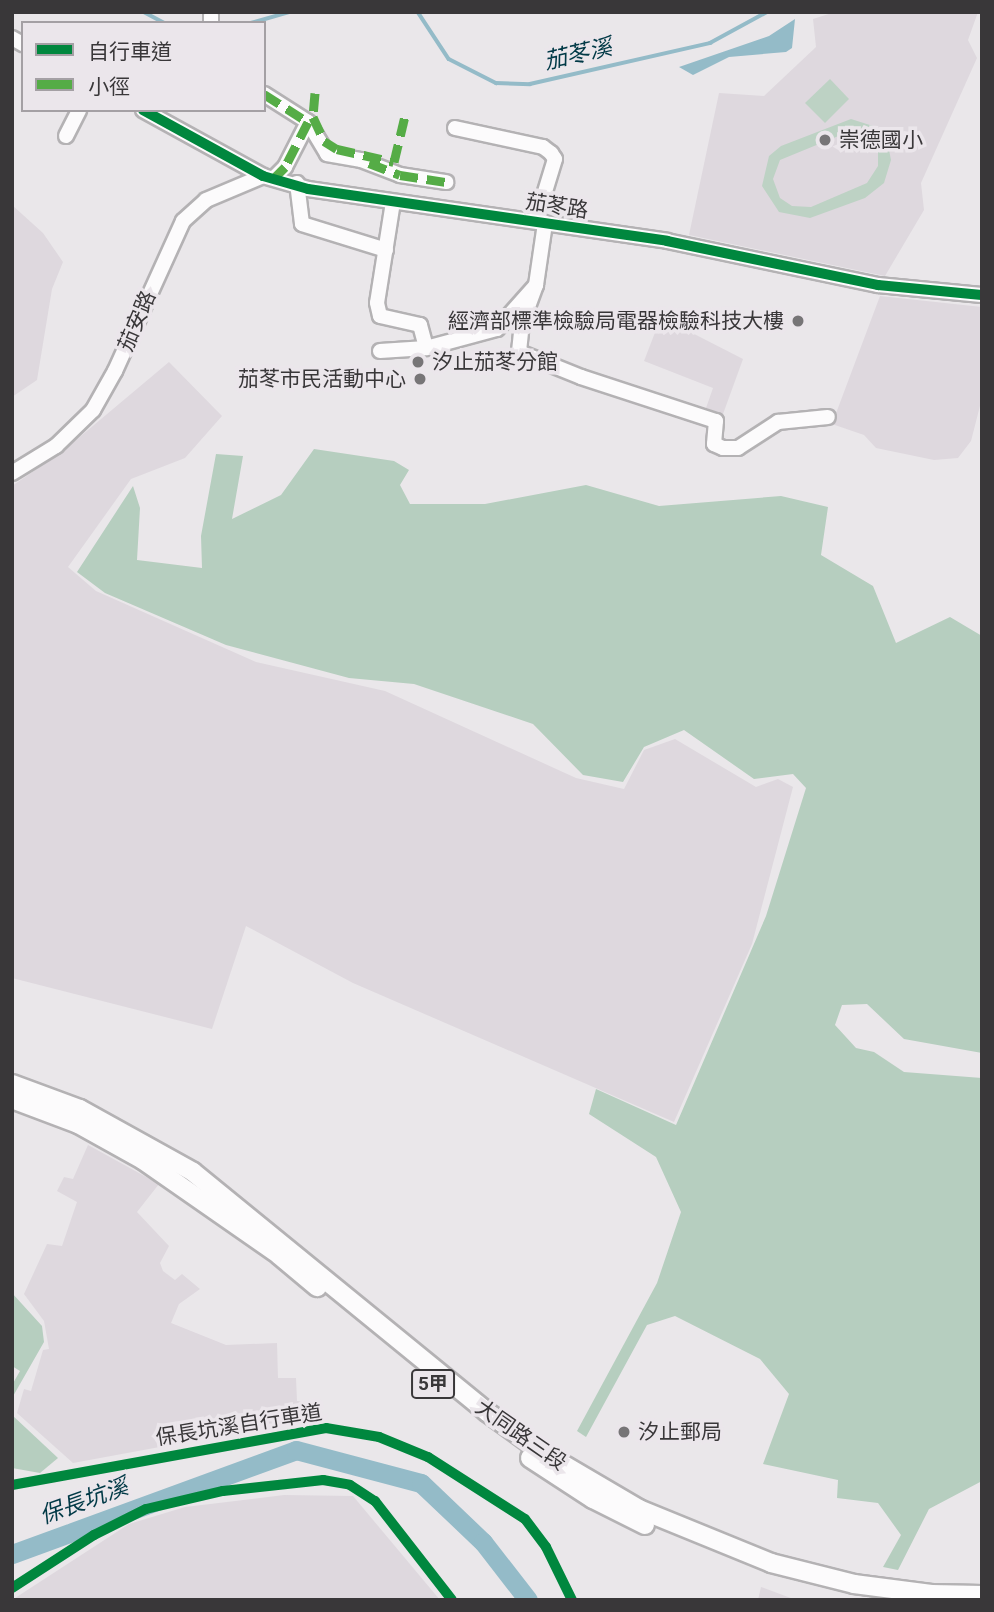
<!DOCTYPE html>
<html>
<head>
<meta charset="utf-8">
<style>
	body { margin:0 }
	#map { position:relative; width:994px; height:1612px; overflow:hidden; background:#eae7ea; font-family:Roboto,"Noto Sans TC",sans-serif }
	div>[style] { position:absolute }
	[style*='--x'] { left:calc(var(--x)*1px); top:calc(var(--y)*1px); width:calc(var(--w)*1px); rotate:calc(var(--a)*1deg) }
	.built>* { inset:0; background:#ded8de }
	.green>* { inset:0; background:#bdd2c4 }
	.forest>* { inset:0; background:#b6cebf }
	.water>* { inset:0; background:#94bbc8 }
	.stream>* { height:3.5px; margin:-1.75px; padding:0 1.75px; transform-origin:1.75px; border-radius:1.75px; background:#94bbc8 }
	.river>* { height:19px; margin:-9.5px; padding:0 9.5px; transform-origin:9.5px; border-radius:9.5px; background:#94bbc8 }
	.roads { filter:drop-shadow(2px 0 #b4b2b4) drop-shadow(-2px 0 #b4b2b4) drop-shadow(0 2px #b4b2b4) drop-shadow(0 -2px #b4b2b4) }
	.minor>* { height:14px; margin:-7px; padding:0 7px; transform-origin:7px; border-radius:7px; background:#fcfbfc }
	.major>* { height:18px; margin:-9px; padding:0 9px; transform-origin:9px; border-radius:9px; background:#fcfbfc }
	.quiet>* { height:9px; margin-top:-4.5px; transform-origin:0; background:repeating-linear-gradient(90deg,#55ac46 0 18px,transparent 0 27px) }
	.cycleway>* { height:10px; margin:-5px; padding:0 5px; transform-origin:5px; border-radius:5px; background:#00873e }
	.dots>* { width:19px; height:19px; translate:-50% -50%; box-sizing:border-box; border:4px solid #ebe6eb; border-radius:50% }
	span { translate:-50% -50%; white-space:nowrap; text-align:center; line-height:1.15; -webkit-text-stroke:7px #ebe6eb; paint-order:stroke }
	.shield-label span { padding:2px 5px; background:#ebe6eb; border:2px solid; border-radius:5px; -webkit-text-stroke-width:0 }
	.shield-label { font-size:19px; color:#393739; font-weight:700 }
	.poi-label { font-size:21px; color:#393739 }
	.left { translate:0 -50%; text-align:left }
	.right { translate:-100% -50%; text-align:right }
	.street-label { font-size:21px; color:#393739 }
	.water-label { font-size:23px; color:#013946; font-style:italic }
	.frame { position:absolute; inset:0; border:14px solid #393739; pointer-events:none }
	.legend { position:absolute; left:21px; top:21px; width:245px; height:91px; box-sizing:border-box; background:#ebe6eb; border:2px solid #a4a0a4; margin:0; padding:9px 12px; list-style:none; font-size:21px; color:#393739 }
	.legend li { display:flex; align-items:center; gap:14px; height:35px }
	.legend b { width:35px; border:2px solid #a4a0a4 }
</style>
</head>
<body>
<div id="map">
	<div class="built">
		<i style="clip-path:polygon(835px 12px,978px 12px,968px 40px,977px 58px,921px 183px,924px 210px,885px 276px,689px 235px,719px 93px,764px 96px,816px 47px,813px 19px)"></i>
		<i style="clip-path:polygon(12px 205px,43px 233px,63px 262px,52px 289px,37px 380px,12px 397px)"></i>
		<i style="clip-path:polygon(880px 296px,982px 307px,982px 398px,971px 441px,958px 458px,934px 460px,876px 448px,864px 435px,832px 424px)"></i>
		<i style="clip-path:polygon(661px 317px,743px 359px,723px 414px,706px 408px,713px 388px,644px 361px)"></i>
		<i style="clip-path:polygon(169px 362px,222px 416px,185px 458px,131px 479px,68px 567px,96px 591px,256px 662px,385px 691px,576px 778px,624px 789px,644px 750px,675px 739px,756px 787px,778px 779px,793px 787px,752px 944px,674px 1122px,353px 983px,246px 926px,212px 1029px,12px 978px,12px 486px,63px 451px)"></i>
		<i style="clip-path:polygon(88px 1145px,159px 1184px,137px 1212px,169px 1246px,160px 1263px,163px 1271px,175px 1280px,182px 1274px,200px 1289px,179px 1304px,171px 1323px,226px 1345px,277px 1343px,278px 1378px,296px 1378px,297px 1401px,308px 1402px,311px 1419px,73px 1463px,17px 1413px,24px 1389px,31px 1391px,43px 1350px,49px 1349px,44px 1321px,24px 1294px,47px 1244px,62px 1246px,77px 1202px,57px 1191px,64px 1177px,73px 1179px)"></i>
		<i style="clip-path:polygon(284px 1495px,353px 1496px,440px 1600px,12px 1600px,129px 1524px,185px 1507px)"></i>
		<i style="clip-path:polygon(761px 1587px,796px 1600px,758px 1600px)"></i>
	</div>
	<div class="green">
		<i style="clip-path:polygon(830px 79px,849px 99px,825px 123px,805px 103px)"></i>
		<i style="clip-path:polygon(evenodd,851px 119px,873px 126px,888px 145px,891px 160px,884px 183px,865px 198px,810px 218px,779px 212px,762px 186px,769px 156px,781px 146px,851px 119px,853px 130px,871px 140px,878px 152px,878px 166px,867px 183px,811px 207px,792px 206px,780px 198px,773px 179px,780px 160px,853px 130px)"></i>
	</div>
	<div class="forest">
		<i style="clip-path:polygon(314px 449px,394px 461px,409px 470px,400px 485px,410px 504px,485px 504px,586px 485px,659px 506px,781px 496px,828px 507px,821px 555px,873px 586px,896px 643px,950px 617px,982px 636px,982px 1053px,904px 1039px,867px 1004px,842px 1005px,835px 1025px,856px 1048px,874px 1052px,904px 1072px,982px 1078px,982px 1481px,929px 1509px,898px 1570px,883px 1567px,901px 1535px,878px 1503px,837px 1498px,838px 1480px,763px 1464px,789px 1394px,760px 1359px,675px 1316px,647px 1325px,586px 1437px,577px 1431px,657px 1283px,681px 1212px,656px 1157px,589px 1114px,596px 1089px,676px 1125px,766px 916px,806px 788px,793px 774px,754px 779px,684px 730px,644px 747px,623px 782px,583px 775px,533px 724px,414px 684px,349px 678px,226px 645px,105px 593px,77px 572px,133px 486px,140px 508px,137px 560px,202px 568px,201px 536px,216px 454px,243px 456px,232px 519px,281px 495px)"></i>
		<i style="clip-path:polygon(12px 1293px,42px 1326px,44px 1342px,12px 1398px,12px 1385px,20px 1371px,12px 1366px)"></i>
		<i style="clip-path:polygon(12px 1415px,58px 1458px,40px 1473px,12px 1468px)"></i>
	</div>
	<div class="water">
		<i style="clip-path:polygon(795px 19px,792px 48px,786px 52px,729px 57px,693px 75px,679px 67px,769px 36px)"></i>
	</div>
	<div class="stream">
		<i style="--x:144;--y:12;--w:24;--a:28"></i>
		<i style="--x:418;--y:12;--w:56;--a:56.6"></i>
		<i style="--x:449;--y:59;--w:53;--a:27.1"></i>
		<i style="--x:496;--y:83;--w:34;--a:2"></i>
		<i style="--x:530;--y:84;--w:185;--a:-12.8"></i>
		<i style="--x:710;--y:43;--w:65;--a:-28.5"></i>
		<i style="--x:251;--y:23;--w:41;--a:-15.8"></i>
	</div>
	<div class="river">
		<i style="--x:12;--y:1554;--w:302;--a:-20.1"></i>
		<i style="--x:296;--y:1450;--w:129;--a:14.8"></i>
		<i style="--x:421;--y:1483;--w:86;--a:43.6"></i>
		<i style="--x:483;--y:1542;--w:73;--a:52.2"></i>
	</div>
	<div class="roads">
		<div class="minor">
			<i style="--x:211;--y:23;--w:8;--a:-90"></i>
			<i style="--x:12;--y:38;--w:13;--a:29"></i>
			<i style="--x:264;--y:94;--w:52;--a:32.5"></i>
			<i style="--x:308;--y:122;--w:51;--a:117.1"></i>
			<i style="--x:285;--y:167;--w:16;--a:135"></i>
			<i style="--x:143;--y:110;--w:137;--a:28.8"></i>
			<i style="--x:263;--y:176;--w:47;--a:16.1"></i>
			<i style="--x:308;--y:189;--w:363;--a:8.2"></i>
			<i style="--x:667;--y:241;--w:216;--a:11.8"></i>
			<i style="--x:878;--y:285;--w:104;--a:5.5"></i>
			<i style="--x:308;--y:122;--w:37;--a:59"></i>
			<i style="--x:327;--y:154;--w:35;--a:10"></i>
			<i style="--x:361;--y:160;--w:42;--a:21"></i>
			<i style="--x:400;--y:175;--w:47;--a:8.7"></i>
			<i style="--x:455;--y:128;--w:90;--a:12.2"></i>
			<i style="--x:543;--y:147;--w:10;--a:37"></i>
			<i style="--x:551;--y:153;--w:7;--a:56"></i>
			<i style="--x:555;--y:159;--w:65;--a:107"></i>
			<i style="--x:66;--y:136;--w:29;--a:-63"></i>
			<i style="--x:297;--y:183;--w:41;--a:83"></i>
			<i style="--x:302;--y:224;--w:88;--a:17.2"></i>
			<i style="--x:393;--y:202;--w:102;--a:99"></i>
			<i style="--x:377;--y:303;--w:13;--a:77"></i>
			<i style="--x:380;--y:316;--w:41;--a:12.7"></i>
			<i style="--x:420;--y:325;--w:24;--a:75"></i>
			<i style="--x:536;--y:285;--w:40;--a:110.2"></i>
			<i style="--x:522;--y:323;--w:29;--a:96"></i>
			<i style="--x:519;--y:352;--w:67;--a:22"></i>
			<i style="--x:581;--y:377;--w:142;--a:18.1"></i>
			<i style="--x:716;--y:421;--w:23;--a:95"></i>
			<i style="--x:714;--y:444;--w:10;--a:24"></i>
			<i style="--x:723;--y:448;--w:15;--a:0"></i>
			<i style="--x:738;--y:448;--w:48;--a:-33"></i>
			<i style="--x:778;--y:422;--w:50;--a:-5.7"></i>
			<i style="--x:380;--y:351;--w:46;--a:-3.7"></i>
			<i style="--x:426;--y:348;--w:73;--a:-15"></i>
			<i style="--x:497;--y:329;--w:59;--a:-48.4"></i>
			<i style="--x:536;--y:285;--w:63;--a:-81.7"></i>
			<i style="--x:12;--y:473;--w:52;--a:-31.5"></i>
			<i style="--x:56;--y:446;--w:52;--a:-44.2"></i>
			<i style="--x:93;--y:410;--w:45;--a:-60.6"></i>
			<i style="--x:115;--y:371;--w:165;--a:-65.6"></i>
			<i style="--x:183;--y:221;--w:31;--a:-42"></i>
			<i style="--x:206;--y:200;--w:62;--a:-22.8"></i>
		</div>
		<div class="major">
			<i style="--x:12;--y:1084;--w:72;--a:20.2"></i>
			<i style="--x:80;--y:1109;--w:129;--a:29.1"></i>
			<i style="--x:193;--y:1172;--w:380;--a:39.2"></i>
			<i style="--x:487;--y:1412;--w:68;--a:36"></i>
			<i style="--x:542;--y:1452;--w:113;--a:30.4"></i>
			<i style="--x:639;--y:1509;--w:143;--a:22.2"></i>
			<i style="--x:771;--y:1563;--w:86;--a:14.2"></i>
			<i style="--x:854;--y:1584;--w:78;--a:7.4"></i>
			<i style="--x:931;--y:1594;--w:51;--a:1.1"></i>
			<i style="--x:12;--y:1099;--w:71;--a:20.7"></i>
			<i style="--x:78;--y:1124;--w:74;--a:29"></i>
			<i style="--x:143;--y:1160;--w:166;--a:34.9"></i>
			<i style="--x:279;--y:1255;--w:50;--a:40.1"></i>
			<i style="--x:530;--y:1458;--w:75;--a:33.1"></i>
			<i style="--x:593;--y:1499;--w:58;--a:26.6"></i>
		</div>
	</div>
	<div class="quiet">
		<i style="--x:315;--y:93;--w:24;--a:95"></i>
		<i style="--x:313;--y:117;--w:26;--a:65"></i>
		<i style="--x:324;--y:141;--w:15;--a:32"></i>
		<i style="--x:337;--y:149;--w:58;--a:12.8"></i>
		<i style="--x:394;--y:162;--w:47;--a:-76.6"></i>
		<i style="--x:264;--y:94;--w:52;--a:32.5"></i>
		<i style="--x:308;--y:122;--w:51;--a:117.1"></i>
		<i style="--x:285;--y:167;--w:16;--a:135"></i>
		<i style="--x:369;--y:163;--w:33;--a:21"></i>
		<i style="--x:400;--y:175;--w:47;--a:8.7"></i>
	</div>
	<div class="cycleway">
		<i style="--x:143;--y:110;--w:137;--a:28.8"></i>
		<i style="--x:263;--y:176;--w:47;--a:16.1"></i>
		<i style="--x:308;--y:189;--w:363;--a:8.2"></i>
		<i style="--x:667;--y:241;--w:216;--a:11.8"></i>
		<i style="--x:878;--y:285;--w:104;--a:5.5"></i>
		<i style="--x:12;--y:1485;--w:319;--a:-10.3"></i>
		<i style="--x:326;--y:1428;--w:54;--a:9.6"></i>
		<i style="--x:379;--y:1437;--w:53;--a:22.2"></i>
		<i style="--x:428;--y:1457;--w:115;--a:32.6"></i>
		<i style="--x:525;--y:1519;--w:35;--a:53"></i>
		<i style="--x:546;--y:1547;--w:59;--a:63.9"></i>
		<i style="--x:12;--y:1588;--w:98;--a:-32.9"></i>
		<i style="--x:94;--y:1535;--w:58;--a:-26.6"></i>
		<i style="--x:146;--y:1509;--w:79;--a:-13.2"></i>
		<i style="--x:223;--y:1491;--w:101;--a:-6.3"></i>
		<i style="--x:323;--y:1480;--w:27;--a:10"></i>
		<i style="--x:350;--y:1485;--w:30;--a:33"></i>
		<i style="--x:375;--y:1501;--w:125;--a:52.1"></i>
	</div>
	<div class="dots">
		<i style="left:825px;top:140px;background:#777577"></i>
		<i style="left:798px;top:321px;background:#777577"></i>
		<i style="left:418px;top:362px;background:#777577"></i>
		<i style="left:420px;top:379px;background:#777577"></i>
		<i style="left:624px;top:1432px;background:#777577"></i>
	</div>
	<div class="shield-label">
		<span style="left:433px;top:1384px">5甲</span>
	</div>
	<div class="poi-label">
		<span class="left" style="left:839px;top:140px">崇德國小</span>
		<span class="right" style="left:784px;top:321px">經濟部標準檢驗局電器檢驗科技大樓</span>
		<span class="left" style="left:432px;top:362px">汐止茄苳分館</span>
		<span class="right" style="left:406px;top:379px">茄苳市民活動中心</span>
		<span class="left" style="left:638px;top:1432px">汐止郵局</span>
	</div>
	<div class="street-label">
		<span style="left:557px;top:206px;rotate:9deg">茄苳路</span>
		<span style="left:137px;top:321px;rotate:-67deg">茄安路</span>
		<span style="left:239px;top:1425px;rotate:-9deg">保長坑溪自行車道</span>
		<span style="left:521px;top:1435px;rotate:35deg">大同路三段</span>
	</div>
	<div class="water-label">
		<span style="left:578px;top:55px;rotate:-13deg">茄苳溪</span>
		<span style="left:84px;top:1502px;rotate:-20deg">保長坑溪</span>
	</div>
	<div class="frame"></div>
	<ul class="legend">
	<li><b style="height:9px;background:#00873e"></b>自行車道</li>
	<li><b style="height:9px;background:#55ac46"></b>小徑</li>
	</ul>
</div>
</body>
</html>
